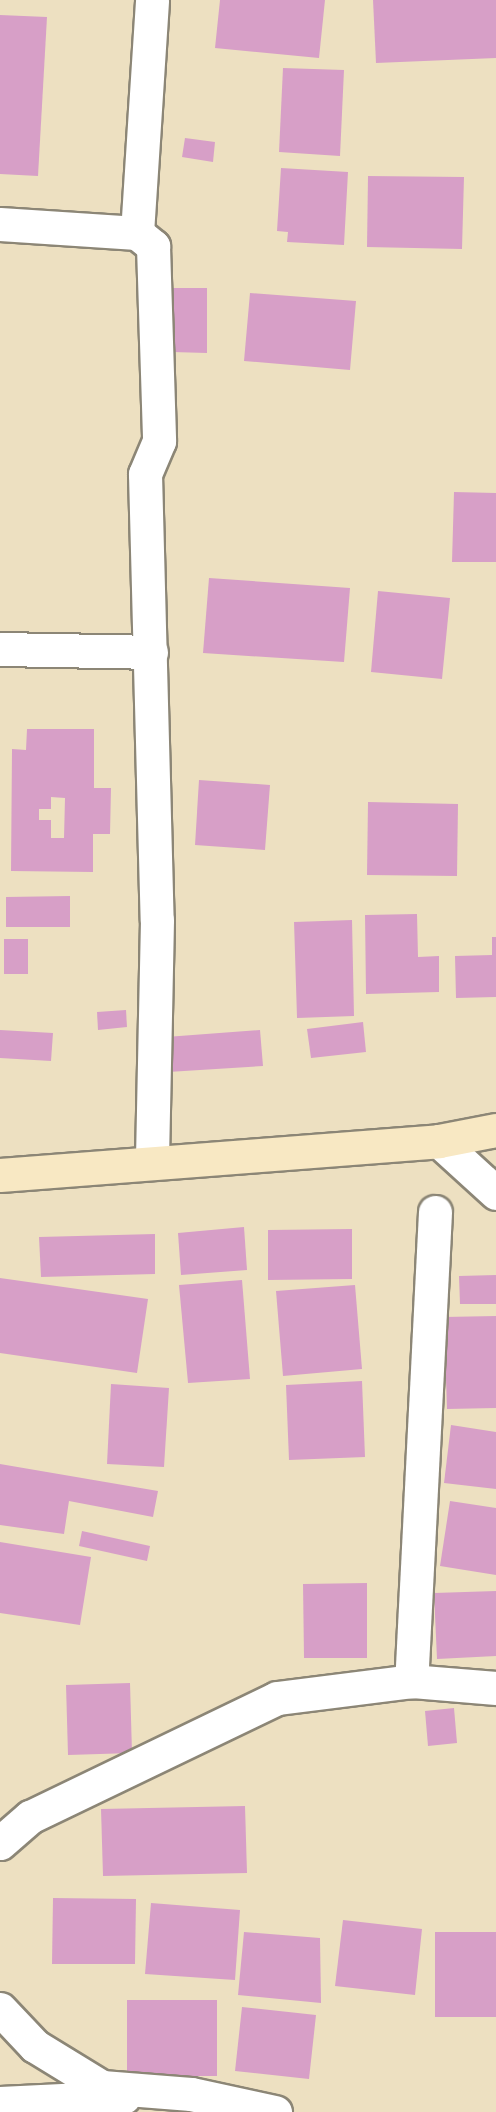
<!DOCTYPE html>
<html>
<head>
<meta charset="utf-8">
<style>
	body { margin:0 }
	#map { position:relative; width:496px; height:2112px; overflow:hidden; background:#ede0c1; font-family:"Sorts Mill Goudy",serif }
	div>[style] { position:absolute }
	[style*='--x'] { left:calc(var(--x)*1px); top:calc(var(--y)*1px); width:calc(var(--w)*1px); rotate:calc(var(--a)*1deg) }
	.building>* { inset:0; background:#d79fc7 }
	.roads { filter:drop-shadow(2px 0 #8c8676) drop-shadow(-2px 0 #8c8676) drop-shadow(0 2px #8c8676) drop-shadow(0 -2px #8c8676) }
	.minor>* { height:33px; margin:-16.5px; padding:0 16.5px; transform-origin:16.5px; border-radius:16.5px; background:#fff }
	.secondary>* { height:33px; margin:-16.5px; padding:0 16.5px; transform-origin:16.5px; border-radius:16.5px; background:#f8e8c3 }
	span { translate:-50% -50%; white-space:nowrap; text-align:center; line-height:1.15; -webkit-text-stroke:4.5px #f6f6f2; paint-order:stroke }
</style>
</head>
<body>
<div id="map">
	<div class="building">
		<i style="clip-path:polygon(220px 0,325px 0,319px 58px,215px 48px)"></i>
		<i style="clip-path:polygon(373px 0,496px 0,496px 58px,376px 63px)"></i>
		<i style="clip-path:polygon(0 15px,47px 17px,38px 176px,0 174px)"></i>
		<i style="clip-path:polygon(283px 68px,344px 70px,340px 156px,279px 152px)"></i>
		<i style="clip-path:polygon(185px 138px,215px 142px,213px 162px,182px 157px)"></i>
		<i style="clip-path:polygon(281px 168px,348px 172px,344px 245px,287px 242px,288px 232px,277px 231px)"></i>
		<i style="clip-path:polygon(368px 176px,464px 177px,462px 249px,367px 247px)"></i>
		<i style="clip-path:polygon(172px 288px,207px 288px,207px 353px,172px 352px)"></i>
		<i style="clip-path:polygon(250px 293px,356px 301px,350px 370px,244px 361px)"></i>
		<i style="clip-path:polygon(454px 492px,496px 493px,496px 562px,452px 562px)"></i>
		<i style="clip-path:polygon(209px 578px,350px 588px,344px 662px,203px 653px)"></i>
		<i style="clip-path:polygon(378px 591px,450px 598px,442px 679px,371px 672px)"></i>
		<i style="clip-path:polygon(evenodd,27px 729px,94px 729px,94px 788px,111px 788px,110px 834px,93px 834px,93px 872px,11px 871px,12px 749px,26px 750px,27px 729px,51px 797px,65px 798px,64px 838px,51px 838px,51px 820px,39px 820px,39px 809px,51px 809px,51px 797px)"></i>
		<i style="clip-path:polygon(199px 780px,270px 785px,265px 850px,195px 845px)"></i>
		<i style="clip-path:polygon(368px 802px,458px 804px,457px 876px,367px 875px)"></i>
		<i style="clip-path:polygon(70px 896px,70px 927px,6px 927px,6px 897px)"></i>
		<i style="clip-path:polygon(417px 914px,418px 957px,439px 956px,439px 992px,366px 994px,365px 915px)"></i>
		<i style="clip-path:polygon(352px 920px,354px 1016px,297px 1018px,294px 922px)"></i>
		<i style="clip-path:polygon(492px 937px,496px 937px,496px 997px,456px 998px,455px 956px,492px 955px)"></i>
		<i style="clip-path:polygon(4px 939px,28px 939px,28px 974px,4px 974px)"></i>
		<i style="clip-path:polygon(126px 1010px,127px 1027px,98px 1030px,97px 1012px)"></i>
		<i style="clip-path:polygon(363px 1022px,366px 1052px,311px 1058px,307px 1029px)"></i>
		<i style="clip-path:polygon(0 1030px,53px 1033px,51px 1061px,0 1058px)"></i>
		<i style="clip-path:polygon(260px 1030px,263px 1066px,168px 1072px,166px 1037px)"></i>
		<i style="clip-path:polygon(244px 1227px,247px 1270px,181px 1275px,178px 1233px)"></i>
		<i style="clip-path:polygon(352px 1229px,352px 1279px,268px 1280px,268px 1230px)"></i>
		<i style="clip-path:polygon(155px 1234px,155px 1274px,41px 1277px,39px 1237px)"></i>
		<i style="clip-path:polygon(496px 1275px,496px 1304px,460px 1304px,459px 1276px)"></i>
		<i style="clip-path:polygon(0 1278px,148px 1299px,137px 1373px,0 1353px)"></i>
		<i style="clip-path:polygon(242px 1280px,250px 1379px,188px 1383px,179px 1285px)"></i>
		<i style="clip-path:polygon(355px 1285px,362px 1369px,283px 1376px,276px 1291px)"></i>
		<i style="clip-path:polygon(496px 1316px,496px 1408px,447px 1409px,444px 1317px)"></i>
		<i style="clip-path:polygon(362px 1381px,365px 1457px,289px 1460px,286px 1385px)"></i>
		<i style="clip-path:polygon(111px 1384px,169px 1388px,164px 1467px,107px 1464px)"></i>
		<i style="clip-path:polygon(451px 1425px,496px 1432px,496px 1489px,444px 1483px)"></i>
		<i style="clip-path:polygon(0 1464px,158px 1491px,153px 1517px,69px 1501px,64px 1534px,0 1525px)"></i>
		<i style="clip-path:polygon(450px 1501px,496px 1508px,496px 1575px,440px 1566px)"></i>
		<i style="clip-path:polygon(82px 1531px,150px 1546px,147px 1561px,79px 1546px)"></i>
		<i style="clip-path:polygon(0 1542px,91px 1557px,80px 1625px,0 1613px)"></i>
		<i style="clip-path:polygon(367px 1583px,367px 1658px,304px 1658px,303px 1584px)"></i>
		<i style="clip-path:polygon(496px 1591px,496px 1656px,437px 1659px,434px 1593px)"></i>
		<i style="clip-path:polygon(130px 1683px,132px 1753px,68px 1755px,66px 1685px)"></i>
		<i style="clip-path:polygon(454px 1708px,457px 1743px,428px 1746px,425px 1711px)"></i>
		<i style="clip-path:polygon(245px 1806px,247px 1873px,103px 1876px,101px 1809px)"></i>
		<i style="clip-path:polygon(53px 1898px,136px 1899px,135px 1964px,52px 1964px)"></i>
		<i style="clip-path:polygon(151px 1903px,240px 1910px,235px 1980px,145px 1974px)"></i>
		<i style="clip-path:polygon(343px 1920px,422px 1929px,415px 1995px,335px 1986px)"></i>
		<i style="clip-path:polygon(244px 1932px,320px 1938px,321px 2003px,238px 1995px)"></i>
		<i style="clip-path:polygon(435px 1932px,496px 1932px,496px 2017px,435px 2017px)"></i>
		<i style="clip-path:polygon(127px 2000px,217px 2000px,217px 2076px,127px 2076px)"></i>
		<i style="clip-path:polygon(242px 2007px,316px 2015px,309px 2079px,235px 2071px)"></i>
	</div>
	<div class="roads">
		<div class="minor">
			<i style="--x:0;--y:224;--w:137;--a:3.8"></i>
			<i style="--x:137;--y:233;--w:21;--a:39"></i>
			<i style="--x:153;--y:246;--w:195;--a:88.2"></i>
			<i style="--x:159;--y:441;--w:36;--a:113"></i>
			<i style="--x:145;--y:474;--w:446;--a:88.5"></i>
			<i style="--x:157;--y:920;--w:239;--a:91.2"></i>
			<i style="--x:137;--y:233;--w:233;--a:-86.3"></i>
			<i style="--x:0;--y:649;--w:151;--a:1.1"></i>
			<i style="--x:439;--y:1141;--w:77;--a:42.4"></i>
			<i style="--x:435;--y:1212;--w:470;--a:92.9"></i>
			<i style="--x:411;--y:1681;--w:85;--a:4.7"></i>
			<i style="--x:0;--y:1843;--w:40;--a:-41"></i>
			<i style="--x:30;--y:1817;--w:274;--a:-25.7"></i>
			<i style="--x:277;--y:1698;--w:135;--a:-7.2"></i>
			<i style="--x:0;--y:2009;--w:51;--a:46.6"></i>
			<i style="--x:35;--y:2046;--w:79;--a:31.5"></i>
			<i style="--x:102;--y:2087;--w:89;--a:4.5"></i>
			<i style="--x:191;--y:2094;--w:86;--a:12.1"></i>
			<i style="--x:0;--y:2103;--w:124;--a:-2.8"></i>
		</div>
		<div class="secondary">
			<i style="--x:0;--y:1175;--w:440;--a:-4.4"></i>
			<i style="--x:439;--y:1141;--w:58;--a:-10.9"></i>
		</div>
	</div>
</div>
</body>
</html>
